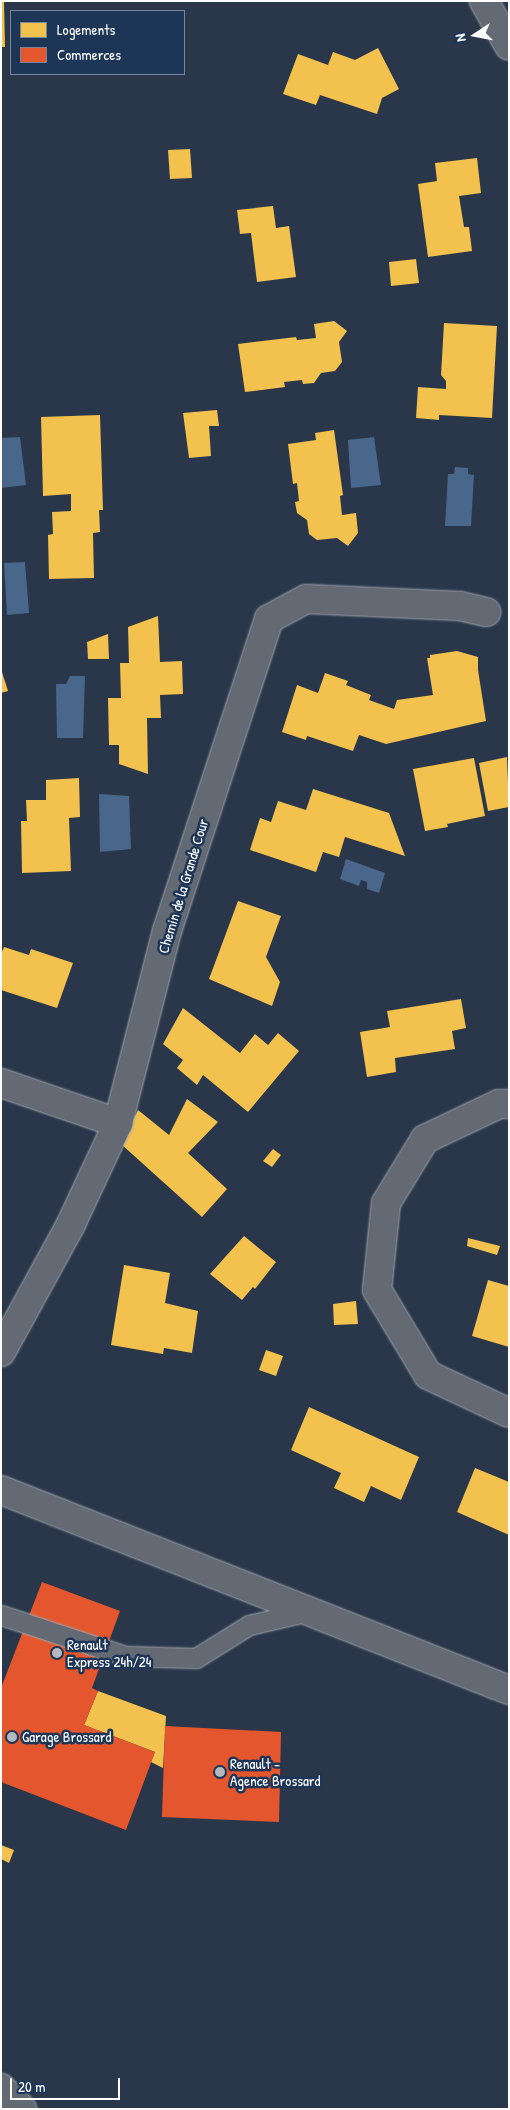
<!DOCTYPE html>
<html>
<head>
<meta charset="utf-8">
<style>
  body { margin:0 }
  #map { position:relative; width:510px; height:2110px; overflow:hidden; background:#2a374a; font-family:"Patrick Hand",sans-serif }
  div>[style] { position:absolute }
  .water>* { inset:0; background:#49668b }
  .homes>* { inset:0; background:#f2c14e }
  .shops>* { inset:0; background:#e4572e }
  .roads { filter:drop-shadow(0 0 1px #9fa5ae) drop-shadow(0 0 1px #9fa5ae) }
  .lane>* { height:19px; margin:-9.5px; padding:0 9.5px; transform-origin:9.5px; border-radius:9.5px; background:#636a74 }
  .street>* { height:28px; margin:-14px; padding:0 14px; transform-origin:14px; border-radius:14px; background:#636a74 }
  .secondary>* { height:28px; margin:-14px; padding:0 14px; transform-origin:14px; border-radius:14px; background:#636a74 }
  .dots>* { width:14px; height:14px; translate:-50% -50%; box-sizing:border-box; border:2px solid #1d3557; border-radius:50% }
  span { translate:-50% -50%; white-space:nowrap; text-align:center; line-height:1.15; -webkit-text-stroke:5px #1d3557; paint-order:stroke }
  .street-label { font-size:15px; color:#fff }
  .poi-label { font-size:15px; color:#fff }
  .left { translate:0 -50%; text-align:left }
  .frame { position:absolute; inset:0; border:2px solid #fff; pointer-events:none }
  .legend { position:absolute; left:10px; top:10px; width:175px; height:65px; box-sizing:border-box; background:#1d3557; border:1px solid #77869a; margin:0; padding:6px 9px; list-style:none; font-size:15px; color:#fff }
  .legend li { display:flex; align-items:center; gap:10px; height:25px }
  .legend b { width:25px; border:1px solid #77869a }
  .north { position:absolute; left:450px; top:10px; width:50px; height:50px; -webkit-text-stroke:4px #1d3557; paint-order:stroke; rotate:259deg; font-size:14px; font-weight:700; line-height:20px; text-align:center; color:#fff }
  .north::after { content:''; display:block; margin:auto; width:18px; height:22px; background:#fff; clip-path:polygon(50% 0,100% 100%,50% 72%,0 100%) }
  .scale { position:absolute; left:10px; top:2078px; width:110px; height:22px; box-sizing:border-box; border:2px solid #fff; border-top:0; padding-left:6px; font-size:15px; line-height:18px; white-space:nowrap; color:#fff; -webkit-text-stroke:4px #1d3557; paint-order:stroke }
</style>
</head>
<body>
<div id="map">
  <div class="water">
    <i style="clip-path:polygon(20px 437px,26px 485px,1px 488px,1px 438px)"></i>
    <i style="clip-path:polygon(374px 437px,381px 485px,351px 488px,348px 440px)"></i>
    <i style="clip-path:polygon(455px 467px,468px 468px,468px 474px,474px 475px,471px 526px,445px 526px,448px 474px,454px 474px)"></i>
    <i style="clip-path:polygon(25px 562px,29px 613px,7px 615px,4px 563px)"></i>
    <i style="clip-path:polygon(70px 676px,85px 676px,83px 738px,57px 738px,56px 684px,66px 684px)"></i>
    <i style="clip-path:polygon(99px 794px,129px 796px,131px 849px,100px 852px)"></i>
    <i style="clip-path:polygon(346px 859px,385px 873px,379px 893px,367px 889px,367px 882px,361px 880px,359px 886px,340px 879px)"></i>
  </div>
  <div class="homes">
    <i style="clip-path:polygon(1px 1px,4px 1px,5px 47px,1px 47px)"></i>
    <i style="clip-path:polygon(378px 48px,399px 89px,382px 98px,377px 114px,320px 95px,316px 105px,283px 94px,298px 54px,328px 65px,333px 52px,355px 60px)"></i>
    <i style="clip-path:polygon(190px 149px,192px 178px,170px 179px,168px 150px)"></i>
    <i style="clip-path:polygon(477px 158px,481px 193px,459px 196px,464px 227px,469px 227px,472px 251px,428px 257px,418px 184px,437px 181px,435px 163px)"></i>
    <i style="clip-path:polygon(273px 206px,276px 228px,289px 226px,296px 277px,257px 282px,251px 233px,240px 234px,237px 210px)"></i>
    <i style="clip-path:polygon(416px 259px,419px 283px,391px 286px,389px 262px)"></i>
    <i style="clip-path:polygon(334px 321px,347px 331px,339px 342px,342px 362px,335px 371px,321px 373px,314px 383px,303px 384px,302px 380px,284px 382px,285px 387px,245px 392px,238px 344px,296px 337px,297px 340px,316px 338px,314px 324px)"></i>
    <i style="clip-path:polygon(444px 323px,497px 326px,492px 418px,439px 415px,439px 420px,416px 418px,418px 387px,446px 389px,446px 381px,441px 375px)"></i>
    <i style="clip-path:polygon(217px 410px,219px 426px,209px 426px,211px 456px,189px 458px,183px 413px)"></i>
    <i style="clip-path:polygon(100px 415px,103px 510px,99px 510px,100px 532px,93px 533px,94px 578px,49px 579px,48px 535px,53px 534px,52px 512px,71px 511px,71px 494px,43px 496px,41px 417px)"></i>
    <i style="clip-path:polygon(334px 430px,343px 495px,340px 496px,342px 515px,356px 513px,358px 533px,348px 546px,337px 538px,317px 540px,309px 534px,307px 520px,297px 513px,295px 502px,299px 501px,297px 483px,293px 484px,288px 444px,316px 440px,315px 433px)"></i>
    <i style="clip-path:polygon(158px 616px,160px 662px,182px 661px,183px 694px,160px 695px,161px 718px,147px 718px,148px 774px,119px 764px,119px 745px,109px 745px,108px 698px,121px 698px,120px 663px,129px 663px,128px 627px)"></i>
    <i style="clip-path:polygon(108px 634px,109px 659px,88px 659px,87px 642px)"></i>
    <i style="clip-path:polygon(457px 651px,478px 657px,478px 670px,486px 721px,386px 744px,359px 735px,353px 751px,307px 736px,306px 740px,282px 732px,297px 685px,318px 693px,325px 673px,348px 681px,346px 685px,371px 695px,369px 700px,394px 709px,397px 700px,433px 695px,427px 658px,430px 658px,430px 655px)"></i>
    <i style="clip-path:polygon(2px 672px,8px 691px,1px 693px,1px 673px)"></i>
    <i style="clip-path:polygon(507px 757px,509px 807px,488px 811px,479px 763px)"></i>
    <i style="clip-path:polygon(474px 758px,485px 816px,447px 824px,448px 827px,425px 831px,413px 769px)"></i>
    <i style="clip-path:polygon(79px 778px,80px 817px,69px 818px,71px 871px,22px 873px,21px 821px,27px 821px,26px 800px,46px 800px,46px 780px)"></i>
    <i style="clip-path:polygon(313px 789px,389px 813px,405px 856px,345px 837px,339px 857px,323px 852px,316px 872px,250px 850px,260px 818px,271px 822px,278px 801px,306px 810px)"></i>
    <i style="clip-path:polygon(238px 901px,281px 916px,266px 957px,280px 982px,272px 1006px,209px 979px)"></i>
    <i style="clip-path:polygon(4px 947px,29px 955px,31px 949px,73px 963px,57px 1008px,1px 990px,1px 954px)"></i>
    <i style="clip-path:polygon(461px 999px,466px 1028px,452px 1031px,455px 1049px,395px 1058px,396px 1072px,367px 1077px,360px 1032px,390px 1027px,387px 1011px)"></i>
    <i style="clip-path:polygon(183px 1008px,240px 1053px,255px 1034px,268px 1045px,278px 1033px,299px 1051px,248px 1112px,203px 1075px,197px 1085px,177px 1068px,183px 1060px,163px 1044px)"></i>
    <i style="clip-path:polygon(187px 1099px,218px 1122px,188px 1153px,227px 1189px,202px 1217px,121px 1144px,138px 1110px,169px 1135px)"></i>
    <i style="clip-path:polygon(273px 1149px,281px 1155px,272px 1167px,263px 1161px)"></i>
    <i style="clip-path:polygon(244px 1236px,276px 1262px,255px 1289px,253px 1287px,242px 1300px,210px 1274px)"></i>
    <i style="clip-path:polygon(468px 1238px,500px 1246px,497px 1255px,467px 1246px)"></i>
    <i style="clip-path:polygon(124px 1265px,170px 1273px,165px 1303px,198px 1311px,192px 1353px,164px 1348px,163px 1354px,111px 1345px)"></i>
    <i style="clip-path:polygon(488px 1280px,509px 1286px,509px 1347px,472px 1336px)"></i>
    <i style="clip-path:polygon(356px 1301px,358px 1324px,334px 1325px,333px 1304px)"></i>
    <i style="clip-path:polygon(266px 1350px,283px 1356px,276px 1376px,259px 1370px)"></i>
    <i style="clip-path:polygon(309px 1407px,419px 1457px,401px 1500px,371px 1486px,364px 1502px,334px 1488px,341px 1473px,291px 1450px)"></i>
    <i style="clip-path:polygon(475px 1468px,509px 1482px,509px 1535px,457px 1512px)"></i>
    <i style="clip-path:polygon(98px 1691px,166px 1716px,163px 1768px,151px 1762px,155px 1752px,84px 1725px)"></i>
    <i style="clip-path:polygon(1px 1845px,14px 1850px,9px 1863px,1px 1859px)"></i>
  </div>
  <div class="shops">
    <i style="clip-path:polygon(42px 1582px,120px 1611px,92px 1688px,98px 1691px,84px 1725px,155px 1752px,126px 1830px,1px 1782px,1px 1688px)"></i>
    <i style="clip-path:polygon(165px 1726px,281px 1732px,279px 1822px,162px 1817px)"></i>
  </div>
  <div class="roads">
    <div class="lane">
      <i style="left:1px;top:1615px;width:131px;rotate:18.3deg"></i>
      <i style="left:125px;top:1656px;width:71px;rotate:1.6deg"></i>
      <i style="left:196px;top:1658px;width:62px;rotate:-31.9deg"></i>
      <i style="left:249px;top:1625px;width:62px;rotate:-13.1deg"></i>
    </div>
    <div class="street">
      <i style="left:484px;top:1px;width:51px;rotate:60.9deg"></i>
      <i style="left:1px;top:1083px;width:124px;rotate:18.9deg"></i>
      <i style="left:509px;top:1104px;width:10px;rotate:180deg"></i>
      <i style="left:499px;top:1104px;width:82px;rotate:154.7deg"></i>
      <i style="left:425px;top:1139px;width:75px;rotate:121.4deg"></i>
      <i style="left:386px;top:1203px;width:87px;rotate:95.9deg"></i>
      <i style="left:377px;top:1290px;width:99px;rotate:59deg"></i>
      <i style="left:428px;top:1375px;width:89px;rotate:25.1deg"></i>
      <i style="left:1px;top:1352px;width:146px;rotate:-61.3deg"></i>
      <i style="left:71px;top:1224px;width:111px;rotate:-65deg"></i>
      <i style="left:118px;top:1123px;width:198px;rotate:-75.7deg"></i>
      <i style="left:167px;top:931px;width:328px;rotate:-71.9deg"></i>
      <i style="left:269px;top:619px;width:42px;rotate:-28.4deg"></i>
      <i style="left:306px;top:599px;width:154px;rotate:2.6deg"></i>
      <i style="left:460px;top:606px;width:27px;rotate:13deg"></i>
      <i style="left:1px;top:2088px;width:30px;rotate:45deg"></i>
    </div>
    <div class="secondary">
      <i style="left:1px;top:1490px;width:546px;rotate:21.49deg"></i>
    </div>
  </div>
  <div class="dots">
    <i style="left:57px;top:1653px;background:#b4b9c0"></i>
    <i style="left:12px;top:1737px;background:#b4b9c0"></i>
    <i style="left:220px;top:1772px;background:#b4b9c0"></i>
  </div>
  <div class="street-label">
    <span style="left:183px;top:886px;rotate:-73deg">Chemin de la Grande Cour</span>
  </div>
  <div class="poi-label">
    <span class="left" style="left:67px;top:1653px">Renault<br>Express 24h/24</span>
    <span class="left" style="left:22px;top:1737px">Garage Brossard</span>
    <span class="left" style="left:230px;top:1772px">Renault -<br>Agence Brossard</span>
  </div>
  <div class="frame"></div>
  <ul class="legend">
  <li><b style="height:14px;background:#f2c14e"></b>Logements</li>
  <li><b style="height:14px;background:#e4572e"></b>Commerces</li>
  </ul>
  <div class="north">N</div>
  <div class="scale">20 m</div>
</div>
</body>
</html>
